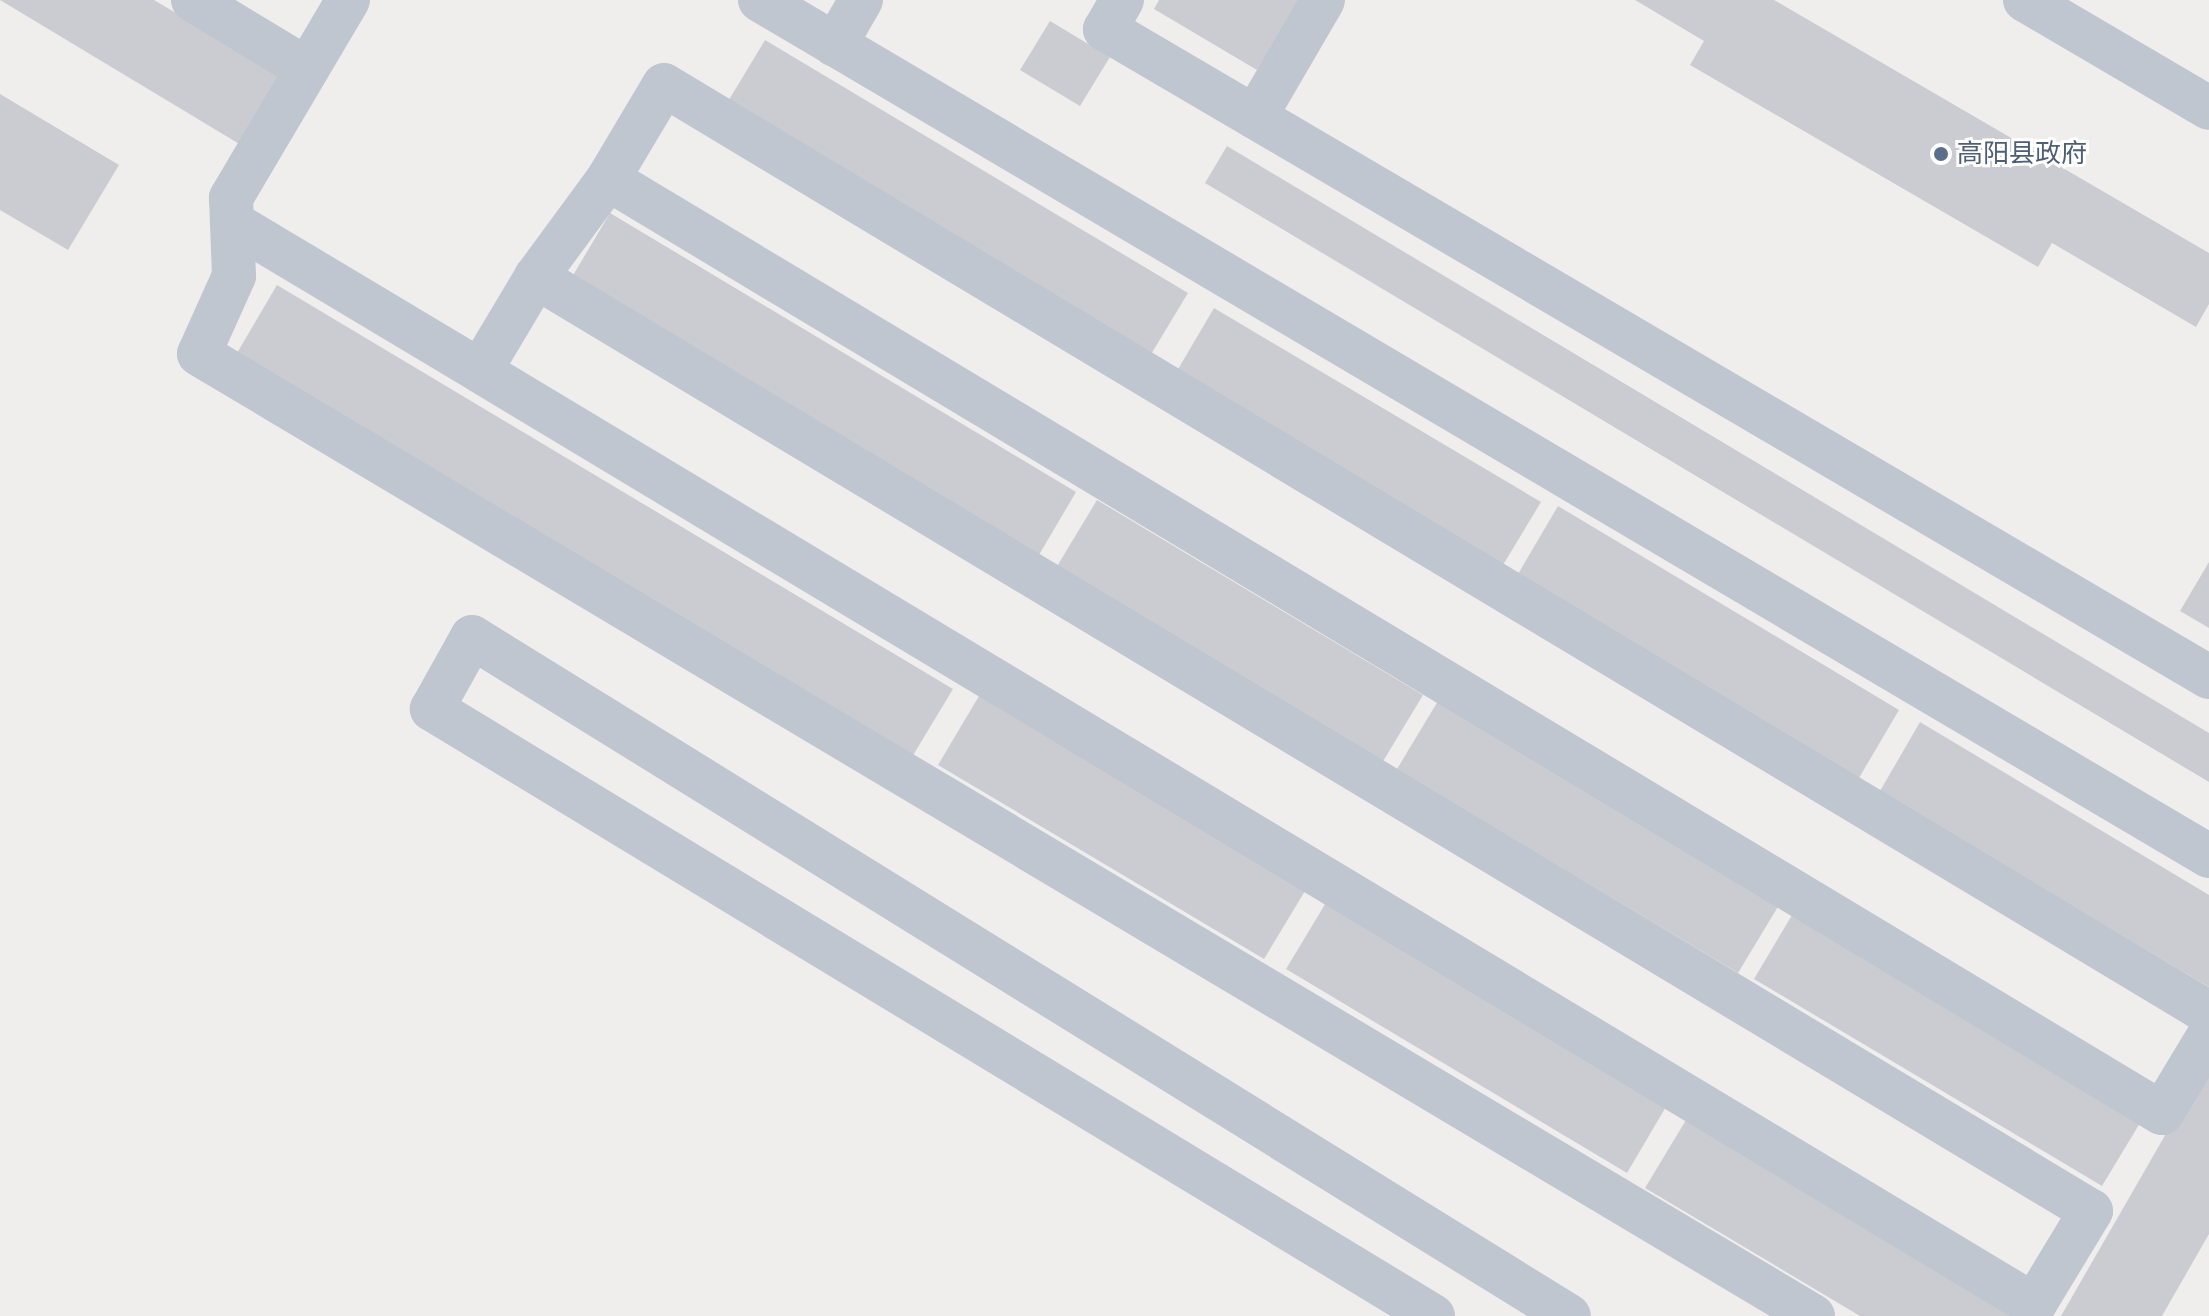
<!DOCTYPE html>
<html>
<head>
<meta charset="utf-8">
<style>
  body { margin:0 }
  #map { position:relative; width:2209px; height:1316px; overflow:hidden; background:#f0eeed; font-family:Helvetica,"Noto Sans SC",sans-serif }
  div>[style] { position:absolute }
  .building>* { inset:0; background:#cbccd2 }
  .minor>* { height:44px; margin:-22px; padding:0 22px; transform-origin:22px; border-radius:22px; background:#bfc6cf }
  .dots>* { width:22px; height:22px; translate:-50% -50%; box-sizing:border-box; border:4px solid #fff; border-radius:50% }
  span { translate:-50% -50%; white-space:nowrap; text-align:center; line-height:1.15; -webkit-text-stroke:6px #fff; paint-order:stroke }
  .service-label { font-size:26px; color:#4e5e75 }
  .left { translate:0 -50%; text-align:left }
</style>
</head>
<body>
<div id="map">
  <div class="building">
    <i style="clip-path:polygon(0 0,154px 0,282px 76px,241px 145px)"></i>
    <i style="clip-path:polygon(1159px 0,1300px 0,1257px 70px,1154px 9px)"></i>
    <i style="clip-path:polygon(1635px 0,1774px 0,2209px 253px,2209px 304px,2196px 327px,2052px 243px,2038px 267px,1690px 65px,1704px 41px)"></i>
    <i style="clip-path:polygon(1050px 21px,1110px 57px,1080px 106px,1020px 70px)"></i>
    <i style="clip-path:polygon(765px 40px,1188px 293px,1147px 361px,724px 108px)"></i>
    <i style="clip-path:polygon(0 94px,119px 165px,68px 250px,0 210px)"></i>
    <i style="clip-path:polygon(1227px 146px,2209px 733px,2209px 782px,1205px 183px)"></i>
    <i style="clip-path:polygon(610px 213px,1076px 492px,1036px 560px,569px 282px)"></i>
    <i style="clip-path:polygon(277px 285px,953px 689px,912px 757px,237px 353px)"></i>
    <i style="clip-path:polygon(1214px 308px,1541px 502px,1500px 570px,1174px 376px)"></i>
    <i style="clip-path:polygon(1097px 500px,1423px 695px,1382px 763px,1056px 568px)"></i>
    <i style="clip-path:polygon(1558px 506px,1899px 710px,1859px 778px,1518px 574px)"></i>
    <i style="clip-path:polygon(2209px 562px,2209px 628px,2180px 611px)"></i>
    <i style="clip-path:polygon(979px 696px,1305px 891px,1264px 959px,938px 765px)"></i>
    <i style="clip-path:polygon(1438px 701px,1779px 905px,1738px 973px,1397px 769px)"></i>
    <i style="clip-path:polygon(1920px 722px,2209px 895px,2209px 987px,1880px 791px)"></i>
    <i style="clip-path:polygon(1327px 901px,1667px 1105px,1627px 1173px,1286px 969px)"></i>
    <i style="clip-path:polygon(1795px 910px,2143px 1118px,2102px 1186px,1754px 979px)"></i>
    <i style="clip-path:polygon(2209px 1059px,2209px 1234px,2162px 1316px,2061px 1316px)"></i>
    <i style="clip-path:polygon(1686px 1120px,2016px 1316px,1860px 1316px,1645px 1188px)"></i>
  </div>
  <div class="minor">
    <i style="left:193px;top:0;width:133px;rotate:31.2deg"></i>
    <i style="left:348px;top:0;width:230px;rotate:120.6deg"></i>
    <i style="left:231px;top:198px;width:78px;rotate:87.8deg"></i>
    <i style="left:234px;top:276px;width:85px;rotate:114.2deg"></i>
    <i style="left:199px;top:354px;width:1879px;rotate:30.8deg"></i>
    <i style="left:760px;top:0;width:1683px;rotate:30.57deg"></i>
    <i style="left:1122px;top:0;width:34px;rotate:120deg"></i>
    <i style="left:1105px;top:29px;width:1280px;rotate:30.41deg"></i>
    <i style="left:2025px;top:0;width:213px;rotate:30.4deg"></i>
    <i style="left:835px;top:45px;width:52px;rotate:-60deg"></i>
    <i style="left:1255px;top:117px;width:135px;rotate:-59.8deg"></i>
    <i style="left:608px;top:179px;width:109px;rotate:-59.2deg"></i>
    <i style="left:664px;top:85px;width:1802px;rotate:30.99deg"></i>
    <i style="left:233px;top:223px;width:288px;rotate:30.9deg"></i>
    <i style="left:480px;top:371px;width:1813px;rotate:31.01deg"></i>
    <i style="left:2034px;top:1305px;width:110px;rotate:-58.8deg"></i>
    <i style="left:2091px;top:1211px;width:1814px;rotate:-149.01deg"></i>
    <i style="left:536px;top:277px;width:109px;rotate:120.8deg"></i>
    <i style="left:536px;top:277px;width:122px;rotate:-53.7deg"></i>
    <i style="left:608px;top:179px;width:1813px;rotate:31.01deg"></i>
    <i style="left:2162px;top:1113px;width:91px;rotate:-58.9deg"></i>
    <i style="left:1433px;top:1316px;width:1171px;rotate:-148.77deg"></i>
    <i style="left:432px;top:709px;width:82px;rotate:-60.9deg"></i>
    <i style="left:472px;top:637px;width:1290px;rotate:31.76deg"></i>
  </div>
  <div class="dots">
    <i style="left:1941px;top:154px;background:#5c6f8a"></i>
  </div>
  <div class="service-label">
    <span class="left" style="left:1957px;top:154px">高阳县政府</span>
  </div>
</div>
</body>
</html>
